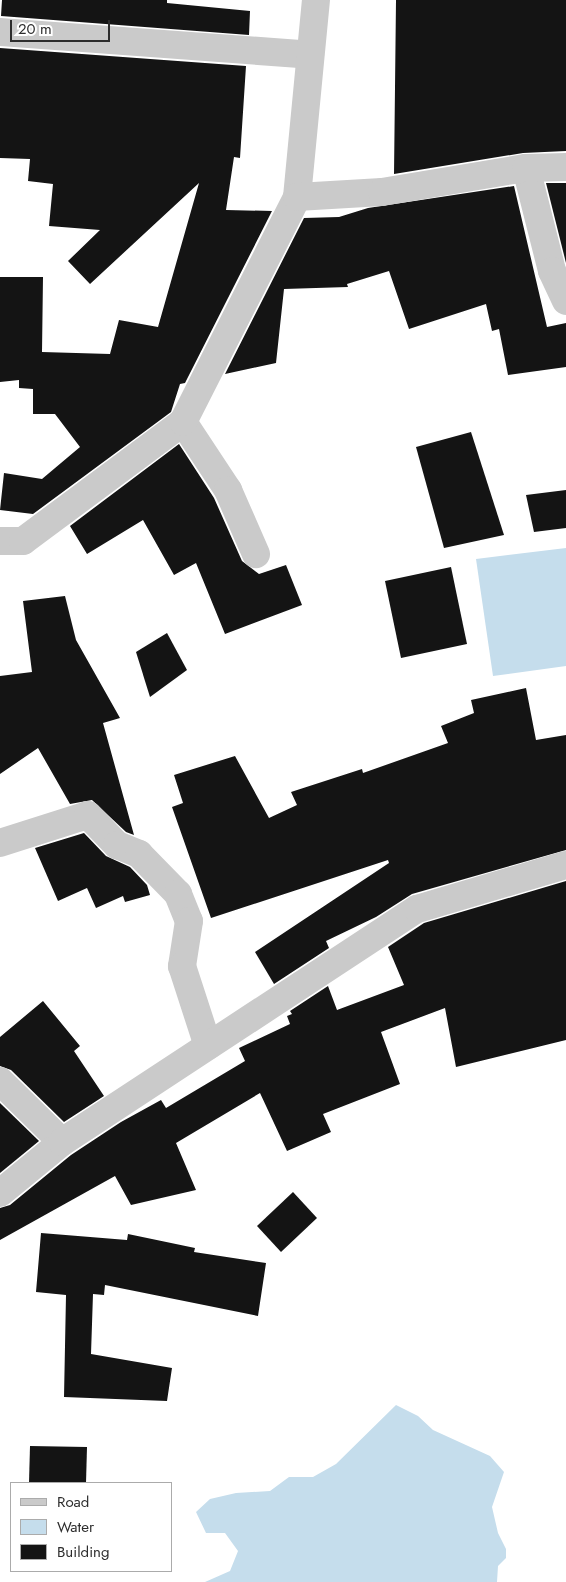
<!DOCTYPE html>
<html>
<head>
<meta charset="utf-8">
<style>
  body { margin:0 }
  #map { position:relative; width:566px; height:1582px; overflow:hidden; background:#fff; font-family:Jost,sans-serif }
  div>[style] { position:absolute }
  .water>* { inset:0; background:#c5ddec }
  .building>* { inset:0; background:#141414 }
  .minor>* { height:28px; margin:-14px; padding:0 14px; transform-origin:14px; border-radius:14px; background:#cacaca }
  span { translate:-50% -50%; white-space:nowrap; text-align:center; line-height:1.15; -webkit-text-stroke:5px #fff; paint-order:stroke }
  .legend { position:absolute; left:10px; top:1482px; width:162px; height:90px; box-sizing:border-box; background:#fff; border:1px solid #ababab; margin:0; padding:6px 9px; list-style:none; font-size:15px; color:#2d2d2d }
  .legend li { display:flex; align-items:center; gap:10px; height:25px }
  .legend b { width:25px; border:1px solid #ababab }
  .scale { position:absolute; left:10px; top:20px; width:100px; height:22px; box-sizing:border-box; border:2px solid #2d2d2d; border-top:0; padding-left:6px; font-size:15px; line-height:18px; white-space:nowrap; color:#2d2d2d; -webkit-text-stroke:4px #fff; paint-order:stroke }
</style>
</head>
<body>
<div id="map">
  <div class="water">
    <i style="clip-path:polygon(566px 548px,566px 666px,493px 676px,476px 559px)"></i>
    <i style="clip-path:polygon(396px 1405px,418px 1416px,433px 1430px,490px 1456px,504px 1472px,492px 1507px,498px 1533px,506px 1549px,506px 1558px,498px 1566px,497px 1582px,205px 1582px,230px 1571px,238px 1551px,225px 1533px,206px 1533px,196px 1512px,210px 1499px,236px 1493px,270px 1491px,289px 1477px,313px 1477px,336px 1464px)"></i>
  </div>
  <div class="building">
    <i style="clip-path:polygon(2px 0,167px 0,167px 3px,250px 11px,249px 35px,1px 16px)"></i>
    <i style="clip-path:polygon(396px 0,566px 0,566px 151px,523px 153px,394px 174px)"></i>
    <i style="clip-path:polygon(0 48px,246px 66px,240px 158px,234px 157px,226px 210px,272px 211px,185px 383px,180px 384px,171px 412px,33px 514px,0 510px,4px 473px,42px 479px,80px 447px,55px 414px,33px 414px,33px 389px,19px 388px,19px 380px,0 382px,0 277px,43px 277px,42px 352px,110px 354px,119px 320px,158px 327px,199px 183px,90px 284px,68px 261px,100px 230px,49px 226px,53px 184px,28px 181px,30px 159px,0 158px)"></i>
    <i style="clip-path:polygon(546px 183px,566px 183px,566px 263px)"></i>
    <i style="clip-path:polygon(514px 186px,547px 327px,566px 323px,566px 367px,508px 375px,499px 329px,492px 331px,486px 304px,409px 329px,389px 271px,347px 284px,348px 287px,284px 289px,276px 363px,225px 374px,304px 218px,339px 217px,368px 208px)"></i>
    <i style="clip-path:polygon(471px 432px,504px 535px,444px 548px,416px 447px)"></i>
    <i style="clip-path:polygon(179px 444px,214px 498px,242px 561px,259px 574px,286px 565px,302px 605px,225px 634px,196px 563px,174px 575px,143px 520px,87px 554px,70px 526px)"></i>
    <i style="clip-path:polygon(566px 490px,566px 528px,534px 532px,526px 495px)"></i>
    <i style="clip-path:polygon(451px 567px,467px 644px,401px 658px,385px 581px)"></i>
    <i style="clip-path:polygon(65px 596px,76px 640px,120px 718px,103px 723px,134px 835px,126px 832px,92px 800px,70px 804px,38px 748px,0 774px,0 676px,32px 672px,23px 601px)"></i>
    <i style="clip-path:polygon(167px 633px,187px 670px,150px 697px,136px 652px)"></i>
    <i style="clip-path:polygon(526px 688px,536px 740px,566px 735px,566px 850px,412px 894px,376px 917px,326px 941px,329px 948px,274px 984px,255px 952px,389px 863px,388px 860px,211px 918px,172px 807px,183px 803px,174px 775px,235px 756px,269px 818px,297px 805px,291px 792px,362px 769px,363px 773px,448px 743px,441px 726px,474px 713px,471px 700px)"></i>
    <i style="clip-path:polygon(84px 833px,106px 856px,130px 867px,147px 885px,150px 895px,125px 902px,123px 896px,96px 908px,87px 888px,58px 901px,35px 848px)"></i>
    <i style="clip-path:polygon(566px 881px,566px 1040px,456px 1067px,445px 1008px,381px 1032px,400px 1084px,323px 1114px,331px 1132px,287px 1151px,260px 1093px,176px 1143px,196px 1190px,131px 1205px,115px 1176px,0 1240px,0 1208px,10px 1205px,71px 1155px,121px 1122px,161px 1100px,166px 1108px,245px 1061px,239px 1048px,290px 1024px,287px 1016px,292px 1014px,290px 1011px,328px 986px,337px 1010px,404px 985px,388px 947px,424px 923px)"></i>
    <i style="clip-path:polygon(43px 1001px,80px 1046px,74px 1051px,104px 1096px,64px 1122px,11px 1070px,0 1066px,0 1037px)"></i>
    <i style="clip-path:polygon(0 1103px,39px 1141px,0 1173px)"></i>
    <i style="clip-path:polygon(293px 1192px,317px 1218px,281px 1252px,257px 1226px)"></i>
    <i style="clip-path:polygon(41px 1233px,127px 1240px,128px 1234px,195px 1248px,194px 1252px,266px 1263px,258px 1316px,105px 1285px,104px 1295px,93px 1294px,91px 1354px,172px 1368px,167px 1401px,64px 1397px,66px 1295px,36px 1292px)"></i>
    <i style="clip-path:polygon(30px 1446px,87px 1447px,86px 1483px,29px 1483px)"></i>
  </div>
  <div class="minor">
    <i style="left:0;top:32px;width:311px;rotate:4.2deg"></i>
    <i style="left:526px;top:168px;width:106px;rotate:75.8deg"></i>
    <i style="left:552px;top:271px;width:33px;rotate:65deg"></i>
    <i style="left:297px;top:197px;width:198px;rotate:-84.5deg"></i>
    <i style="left:183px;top:422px;width:82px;rotate:56.5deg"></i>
    <i style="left:228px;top:490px;width:70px;rotate:66.4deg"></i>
    <i style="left:0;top:541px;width:23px"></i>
    <i style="left:23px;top:541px;width:199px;rotate:-36.6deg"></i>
    <i style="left:183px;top:422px;width:252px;rotate:-63.1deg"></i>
    <i style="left:297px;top:197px;width:85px;rotate:-3.4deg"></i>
    <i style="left:382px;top:192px;width:146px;rotate:-9.5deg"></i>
    <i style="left:526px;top:168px;width:40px;rotate:-1.4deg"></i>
    <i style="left:0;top:843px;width:92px;rotate:-17.7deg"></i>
    <i style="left:88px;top:815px;width:42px;rotate:46deg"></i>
    <i style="left:117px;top:845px;width:24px;rotate:22deg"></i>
    <i style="left:139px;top:854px;width:56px;rotate:45.7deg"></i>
    <i style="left:178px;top:894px;width:29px;rotate:68deg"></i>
    <i style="left:189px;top:921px;width:46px;rotate:98.8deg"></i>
    <i style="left:182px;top:966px;width:84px;rotate:72deg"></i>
    <i style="left:0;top:1081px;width:87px;rotate:44.5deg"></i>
    <i style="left:0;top:1193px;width:80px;rotate:-39.4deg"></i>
    <i style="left:62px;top:1142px;width:425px;rotate:-33.3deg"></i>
    <i style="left:417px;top:909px;width:155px;rotate:-16.5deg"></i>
  </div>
  <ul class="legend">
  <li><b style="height:6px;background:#cacaca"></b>Road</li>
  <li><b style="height:14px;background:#c5ddec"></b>Water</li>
  <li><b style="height:14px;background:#141414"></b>Building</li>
  </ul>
  <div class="scale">20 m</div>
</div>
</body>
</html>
